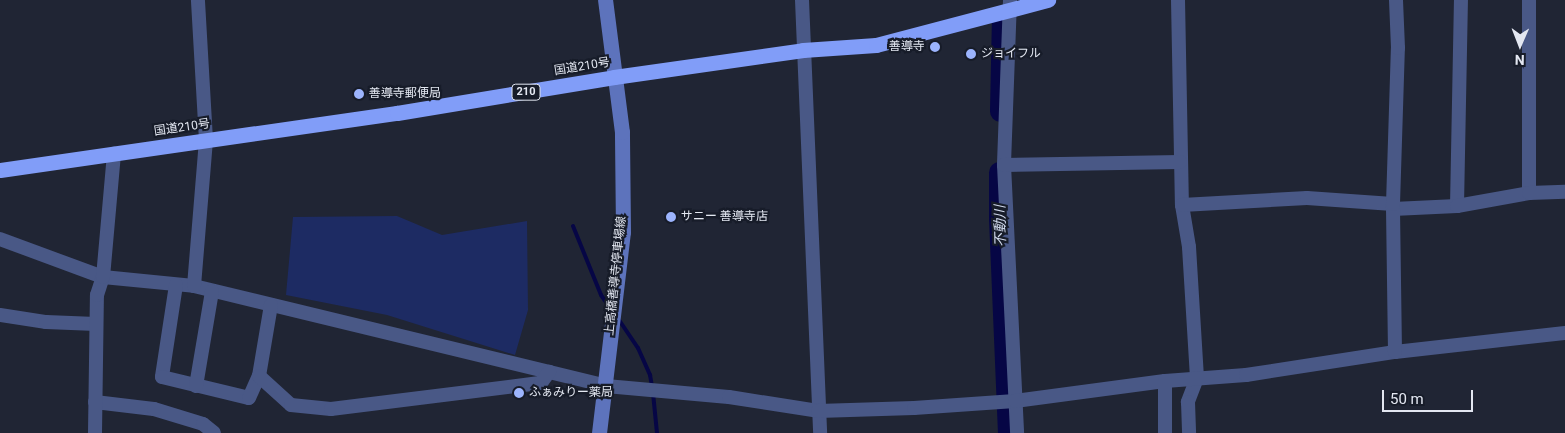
<!DOCTYPE html>
<html>
<head>
<meta charset="utf-8">
<style>
  body { margin:0 }
  #map { position:relative; width:1565px; height:433px; overflow:hidden; background:#202534; font-family:Roboto,"Noto Sans JP",sans-serif }
  div>[style] { position:absolute }
  .green>* { inset:0; background:#1d2b63 }
  .stream>* { height:4px; margin:-2px; padding:0 2px; transform-origin:2px; border-radius:2px; background:#060645 }
  .river>* { height:21px; margin:-10.5px; padding:0 10.5px; transform-origin:10.5px; border-radius:10.5px; background:#060645 }
  .street>* { height:14px; margin:-7px; padding:0 7px; transform-origin:7px; border-radius:7px; background:#495886 }
  .secondary>* { height:15px; margin:-7.5px; padding:0 7.5px; transform-origin:7.5px; border-radius:7.5px; background:#5d73bc }
  .highway>* { height:15px; margin:-7.5px; padding:0 7.5px; transform-origin:7.5px; border-radius:7.5px; background:#819df8 }
  .dots>* { width:14px; height:14px; translate:-50% -50%; box-sizing:border-box; border:2px solid #171c29; border-radius:50% }
  span { translate:-50% -50%; white-space:nowrap; text-align:center; line-height:1.15; -webkit-text-stroke:4.5px #171c29; paint-order:stroke }
  .shield-label span { padding:1px 4px; background:#171c29; border:1px solid; border-radius:4px; -webkit-text-stroke-width:0 }
  .shield-label { font-size:11px; color:#e3e7f1; font-weight:700 }
  .poi-label { font-size:12px; color:#e3e7f1 }
  .right { translate:-100% -50%; text-align:right }
  .left { translate:0 -50%; text-align:left }
  .street-label { font-size:12px; color:#e3e7f1 }
  .water-label { font-size:14px; color:#d3dbee; font-style:italic }
  .north { position:absolute; left:1495px; top:20px; width:50px; height:50px; -webkit-text-stroke:4px #171c29; paint-order:stroke; rotate:181deg; font-size:14px; font-weight:700; line-height:20px; text-align:center; color:#e3e7f1 }
  .north::after { content:''; display:block; margin:auto; width:18px; height:22px; background:#e3e7f1; clip-path:polygon(50% 0,100% 100%,50% 72%,0 100%) }
  .scale { position:absolute; left:1382px; top:390px; width:91px; height:22px; box-sizing:border-box; border:2px solid #e3e7f1; border-top:0; padding-left:6px; font-size:15px; line-height:18px; white-space:nowrap; color:#e3e7f1; -webkit-text-stroke:4px #171c29; paint-order:stroke }
</style>
</head>
<body>
<div id="map">
  <div class="green">
    <i style="clip-path:polygon(397px 216px,442px 235px,527px 221px,528px 310px,515px 355px,387px 315px,286px 295px,293px 217px)"></i>
  </div>
  <div class="stream">
    <i style="left:573px;top:226px;width:74px;rotate:67.9deg"></i>
    <i style="left:601px;top:295px;width:16px;rotate:55deg"></i>
    <i style="left:617px;top:317px;width:37px;rotate:56deg"></i>
    <i style="left:638px;top:348px;width:30px;rotate:66deg"></i>
    <i style="left:650px;top:375px;width:11px;rotate:80deg"></i>
    <i style="left:653px;top:393px;width:40px;rotate:84.3deg"></i>
  </div>
  <div class="river">
    <i style="left:1000px;top:111px;width:92px;rotate:-88.8deg"></i>
    <i style="left:999px;top:172px;width:46px;rotate:90deg"></i>
    <i style="left:999px;top:218px;width:215px;rotate:87.6deg"></i>
  </div>
  <div class="street">
    <i style="left:802px;top:0;width:433px;rotate:87.6deg"></i>
    <i style="left:1010px;top:0;width:165px;rotate:92.1deg"></i>
    <i style="left:1004px;top:165px;width:268px;rotate:87.2deg"></i>
    <i style="left:1178px;top:0;width:205px;rotate:88.9deg"></i>
    <i style="left:1182px;top:205px;width:43px;rotate:80.5deg"></i>
    <i style="left:1189px;top:247px;width:131px;rotate:86.5deg"></i>
    <i style="left:1197px;top:378px;width:26px;rotate:111deg"></i>
    <i style="left:1188px;top:402px;width:31px;rotate:88deg"></i>
    <i style="left:1529px;top:0;width:193px;rotate:90deg"></i>
    <i style="left:1004px;top:165px;width:176px;rotate:-1deg"></i>
    <i style="left:1182px;top:205px;width:125px;rotate:-3.2deg"></i>
    <i style="left:1307px;top:198px;width:86px;rotate:4deg"></i>
    <i style="left:1457px;top:206px;width:206px;rotate:-88.9deg"></i>
    <i style="left:1393px;top:209px;width:64px;rotate:-2.7deg"></i>
    <i style="left:1457px;top:206px;width:73px;rotate:-10.2deg"></i>
    <i style="left:1529px;top:193px;width:36px;rotate:-2deg"></i>
    <i style="left:0;top:239px;width:110px;rotate:20.3deg"></i>
    <i style="left:103px;top:277px;width:91px;rotate:5.6deg"></i>
    <i style="left:194px;top:286px;width:424px;rotate:13.6deg"></i>
    <i style="left:606px;top:386px;width:123px;rotate:5.1deg"></i>
    <i style="left:729px;top:397px;width:90px;rotate:8.9deg"></i>
    <i style="left:818px;top:411px;width:96px;rotate:-1.8deg"></i>
    <i style="left:914px;top:408px;width:101px;rotate:-4deg"></i>
    <i style="left:1015px;top:401px;width:151px;rotate:-7.6deg"></i>
    <i style="left:1165px;top:381px;width:81px;rotate:-4.2deg"></i>
    <i style="left:1246px;top:375px;width:151px;rotate:-8.8deg"></i>
    <i style="left:1395px;top:352px;width:171px;rotate:-6.4deg"></i>
    <i style="left:176px;top:285px;width:93px;rotate:98.7deg"></i>
    <i style="left:162px;top:377px;width:89px;rotate:13.6deg"></i>
    <i style="left:249px;top:398px;width:24px;rotate:-66deg"></i>
    <i style="left:259px;top:376px;width:72px;rotate:-80.4deg"></i>
    <i style="left:194px;top:286px;width:146px;rotate:-85.3deg"></i>
    <i style="left:206px;top:140px;width:140px;rotate:-93.3deg"></i>
    <i style="left:0;top:315px;width:47px;rotate:8.7deg"></i>
    <i style="left:46px;top:322px;width:50px;rotate:2.3deg"></i>
    <i style="left:1395px;top:352px;width:148px;rotate:-90.8deg"></i>
    <i style="left:1393px;top:204px;width:156px;rotate:-88.2deg"></i>
    <i style="left:1398px;top:48px;width:48px;rotate:-92.4deg"></i>
    <i style="left:259px;top:376px;width:43px;rotate:42.2deg"></i>
    <i style="left:291px;top:405px;width:40px;rotate:5.7deg"></i>
    <i style="left:331px;top:409px;width:212px;rotate:-7.1deg"></i>
    <i style="left:541px;top:383px;width:14px;rotate:-54deg"></i>
    <i style="left:196px;top:386px;width:96px;rotate:-80.4deg"></i>
    <i style="left:95px;top:402px;width:59px;rotate:6.8deg"></i>
    <i style="left:154px;top:409px;width:51px;rotate:17deg"></i>
    <i style="left:203px;top:424px;width:14px;rotate:39deg"></i>
    <i style="left:95px;top:433px;width:138px;rotate:-89.2deg"></i>
    <i style="left:97px;top:295px;width:19px;rotate:-72deg"></i>
    <i style="left:103px;top:277px;width:124px;rotate:-84.9deg"></i>
    <i style="left:1165px;top:433px;width:52px;rotate:-90deg"></i>
  </div>
  <div class="secondary">
    <i style="left:599px;top:433px;width:202px;rotate:-83.2deg"></i>
    <i style="left:623px;top:232px;width:100px;rotate:-90.6deg"></i>
    <i style="left:622px;top:132px;width:133px;rotate:-97.3deg"></i>
  </div>
  <div class="highway">
    <i style="left:0;top:170px;width:401px;rotate:-8.2deg"></i>
    <i style="left:397px;top:113px;width:220px;rotate:-9.4deg"></i>
    <i style="left:614px;top:77px;width:191px;rotate:-8.1deg"></i>
    <i style="left:803px;top:50px;width:73px;rotate:-3.9deg"></i>
    <i style="left:876px;top:45px;width:178px;rotate:-14.7deg"></i>
  </div>
  <div class="dots">
    <i style="left:935px;top:47px;background:#9cb4fd"></i>
    <i style="left:971px;top:54px;background:#9cb4fd"></i>
    <i style="left:359px;top:94px;background:#9cb4fd"></i>
    <i style="left:671px;top:217px;background:#9cb4fd"></i>
    <i style="left:519px;top:393px;background:#9cb4fd"></i>
  </div>
  <div class="shield-label">
    <span style="left:526px;top:92px">210</span>
  </div>
  <div class="poi-label">
    <span class="right" style="left:925px;top:47px">善導寺</span>
    <span class="left" style="left:981px;top:54px">ジョイフル</span>
    <span class="left" style="left:369px;top:94px">善導寺郵便局</span>
    <span class="left" style="left:681px;top:217px">サニー 善導寺店</span>
    <span class="left" style="left:529px;top:393px">ふぁみりー薬局</span>
  </div>
  <div class="street-label">
    <span style="left:582px;top:67px;rotate:-9deg">国道210号</span>
    <span style="left:182px;top:128px;rotate:-8deg">国道210号</span>
    <span style="left:616px;top:276px;rotate:-84deg">上高橋善導寺停車場線</span>
  </div>
  <div class="water-label">
    <span style="left:1000px;top:226px;rotate:-91deg">不動川</span>
  </div>
  <div class="north">N</div>
  <div class="scale">50 m</div>
</div>
</body>
</html>
